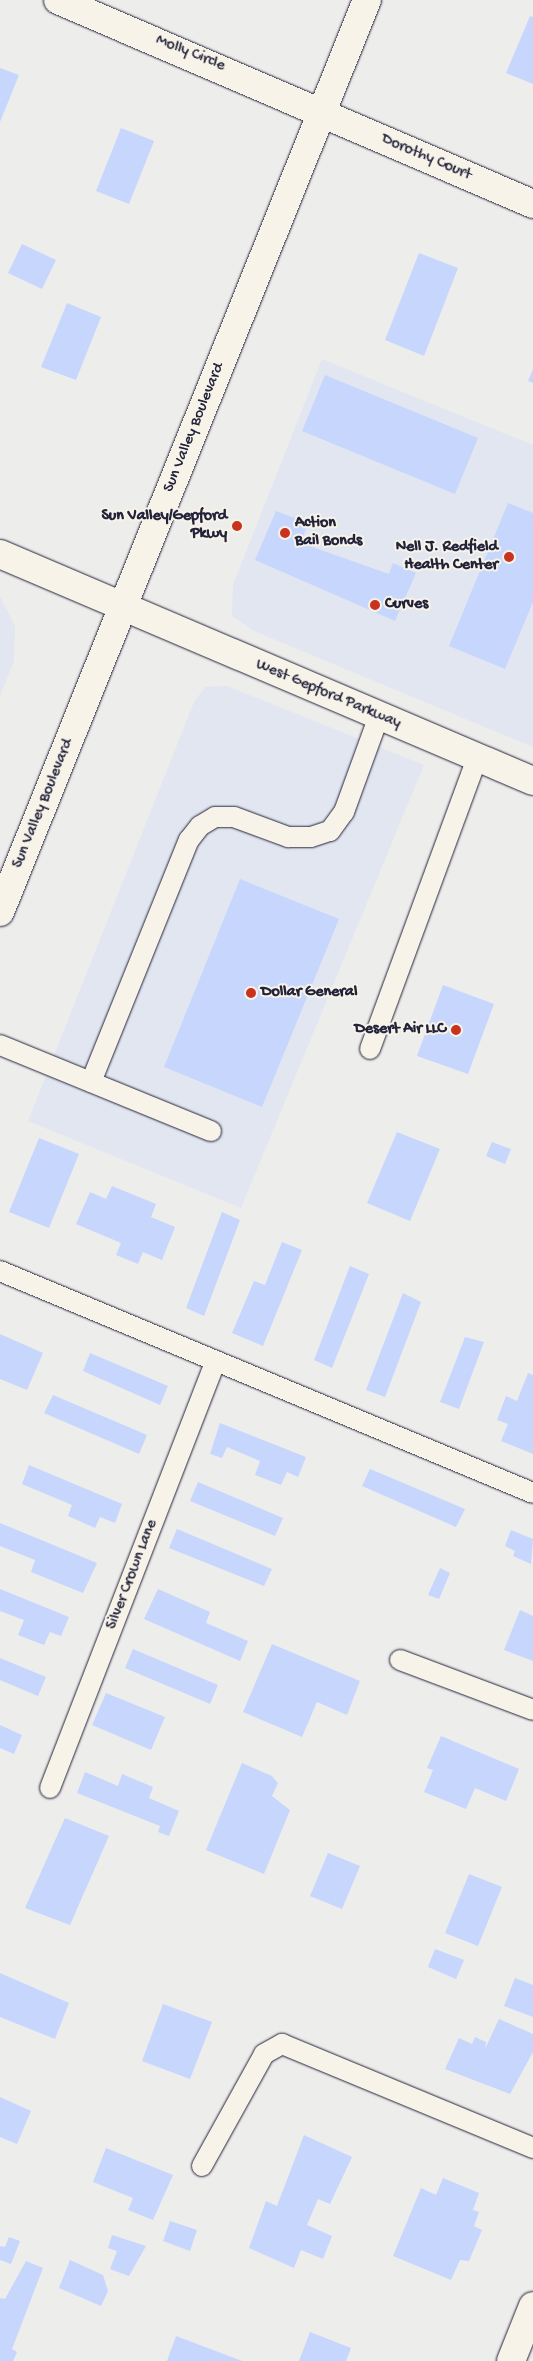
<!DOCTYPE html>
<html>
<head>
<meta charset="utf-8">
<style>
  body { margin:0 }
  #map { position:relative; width:533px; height:2361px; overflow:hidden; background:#ededec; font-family:"Gochi Hand",sans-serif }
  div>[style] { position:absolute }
  .built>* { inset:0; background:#e2e6f1 }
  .building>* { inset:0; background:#c7d6fc }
  .roads { filter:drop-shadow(0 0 1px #22223b) drop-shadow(0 0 1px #22223b) }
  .lane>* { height:20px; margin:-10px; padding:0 10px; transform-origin:10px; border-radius:10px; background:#f7f3e8 }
  .street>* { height:28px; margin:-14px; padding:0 14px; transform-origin:14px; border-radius:14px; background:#f7f3e8 }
  .primary>* { height:28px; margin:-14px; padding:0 14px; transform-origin:14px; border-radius:14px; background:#f7f3e8 }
  .dots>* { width:14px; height:14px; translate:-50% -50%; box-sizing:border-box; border:2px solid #f7f3e8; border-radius:50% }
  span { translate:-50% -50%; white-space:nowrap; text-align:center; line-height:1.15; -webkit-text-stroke:4px #f7f3e8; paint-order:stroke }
  .street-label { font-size:16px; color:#22223b }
  .poi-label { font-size:16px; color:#22223b; font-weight:700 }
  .right { translate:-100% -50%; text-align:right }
  .left { translate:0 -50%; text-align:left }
</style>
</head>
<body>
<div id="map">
  <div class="built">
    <i style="clip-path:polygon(322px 359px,533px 445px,533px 747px,254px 631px,232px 616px,233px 585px)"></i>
    <i style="clip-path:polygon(0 597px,15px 626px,14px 661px,0 696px)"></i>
    <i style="clip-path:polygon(227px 686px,424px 765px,241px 1208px,28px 1121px,194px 702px,205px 687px)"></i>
  </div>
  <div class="building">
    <i style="clip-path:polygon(530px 16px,533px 17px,533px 84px,506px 73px)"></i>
    <i style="clip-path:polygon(0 68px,19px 75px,0 122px)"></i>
    <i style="clip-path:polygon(121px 128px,154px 141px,129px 204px,96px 191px)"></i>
    <i style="clip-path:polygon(22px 244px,56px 260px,42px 289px,8px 273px)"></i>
    <i style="clip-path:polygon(419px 253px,458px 268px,424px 356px,385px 340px)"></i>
    <i style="clip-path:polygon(67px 303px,101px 317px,76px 380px,41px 367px)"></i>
    <i style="clip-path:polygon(533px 369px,533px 383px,528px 381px)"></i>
    <i style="clip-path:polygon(325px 375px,478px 438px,455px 494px,302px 431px)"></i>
    <i style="clip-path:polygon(508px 503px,533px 513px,533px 602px,505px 669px,449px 646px)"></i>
    <i style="clip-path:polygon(276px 511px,308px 523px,301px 543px,389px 574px,393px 563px,416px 573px,395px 621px,255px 560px)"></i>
    <i style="clip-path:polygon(240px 879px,339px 919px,262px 1107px,164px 1067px)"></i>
    <i style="clip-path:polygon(443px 985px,494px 1004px,468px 1074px,417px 1056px)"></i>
    <i style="clip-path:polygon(397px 1132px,440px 1149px,410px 1221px,367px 1203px)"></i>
    <i style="clip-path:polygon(39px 1138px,79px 1154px,49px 1228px,9px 1212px)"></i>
    <i style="clip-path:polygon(492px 1142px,511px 1149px,505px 1164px,486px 1156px)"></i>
    <i style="clip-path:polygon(112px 1186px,156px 1204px,151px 1217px,175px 1227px,162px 1260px,143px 1252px,138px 1264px,116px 1255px,121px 1243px,76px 1224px,90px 1192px,106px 1199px)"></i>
    <i style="clip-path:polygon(222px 1212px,240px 1220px,204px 1316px,186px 1308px)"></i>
    <i style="clip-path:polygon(282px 1242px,302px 1250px,263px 1346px,232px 1333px,254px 1281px,265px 1285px)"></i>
    <i style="clip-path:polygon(350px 1266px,369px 1274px,332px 1368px,314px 1360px)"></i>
    <i style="clip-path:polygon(403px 1293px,421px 1302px,385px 1397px,366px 1390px)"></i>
    <i style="clip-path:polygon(0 1334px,43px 1353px,27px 1390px,0 1379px)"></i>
    <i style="clip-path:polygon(465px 1337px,484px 1342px,459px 1409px,440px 1402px)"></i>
    <i style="clip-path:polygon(90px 1353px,168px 1386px,160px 1405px,83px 1371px)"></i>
    <i style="clip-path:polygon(528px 1373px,533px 1375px,533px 1454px,501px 1441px,508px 1424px,497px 1420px,506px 1396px,517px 1401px)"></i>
    <i style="clip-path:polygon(53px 1395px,147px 1435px,139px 1454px,44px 1413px)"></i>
    <i style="clip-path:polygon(220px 1423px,306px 1457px,298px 1477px,287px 1472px,281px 1485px,255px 1475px,260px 1461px,227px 1447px,222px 1458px,210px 1454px)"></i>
    <i style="clip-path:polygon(29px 1465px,122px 1504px,115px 1523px,100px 1517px,95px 1528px,68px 1516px,72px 1505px,22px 1484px)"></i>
    <i style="clip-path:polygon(370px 1469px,465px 1509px,456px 1527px,362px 1486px)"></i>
    <i style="clip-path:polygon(198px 1482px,283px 1518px,275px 1536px,190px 1501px)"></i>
    <i style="clip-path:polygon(0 1523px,97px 1563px,83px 1593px,31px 1572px,35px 1560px,0 1546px)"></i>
    <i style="clip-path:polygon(177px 1529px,272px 1569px,264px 1586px,169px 1548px)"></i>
    <i style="clip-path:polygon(511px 1530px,533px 1539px,531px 1564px,513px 1556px,515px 1551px,505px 1546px)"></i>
    <i style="clip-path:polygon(440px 1568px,450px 1573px,439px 1599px,428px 1595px)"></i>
    <i style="clip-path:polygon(0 1589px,69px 1617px,61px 1636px,50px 1632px,44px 1645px,18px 1635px,24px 1620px,0 1611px)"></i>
    <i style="clip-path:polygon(158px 1589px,210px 1612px,206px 1623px,248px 1641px,240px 1661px,144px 1619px)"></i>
    <i style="clip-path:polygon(520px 1610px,533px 1616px,533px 1661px,504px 1650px)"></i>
    <i style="clip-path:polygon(272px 1644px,360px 1681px,347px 1715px,317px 1702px,302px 1737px,243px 1712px)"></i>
    <i style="clip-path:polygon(133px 1649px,218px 1685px,210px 1704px,125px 1668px)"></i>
    <i style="clip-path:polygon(0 1658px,46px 1677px,38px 1696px,0 1680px)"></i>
    <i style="clip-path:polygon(106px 1693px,165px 1717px,151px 1750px,92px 1725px)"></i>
    <i style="clip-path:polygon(0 1725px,22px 1735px,14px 1754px,0 1748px)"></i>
    <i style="clip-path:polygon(441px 1736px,519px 1769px,506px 1801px,475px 1788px,466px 1809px,424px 1792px,433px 1770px,427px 1768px)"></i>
    <i style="clip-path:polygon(242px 1763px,272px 1776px,278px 1783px,272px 1796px,290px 1810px,264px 1874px,206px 1850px)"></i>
    <i style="clip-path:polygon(85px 1772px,118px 1786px,122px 1774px,153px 1787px,149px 1798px,179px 1811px,169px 1836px,158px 1832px,160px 1826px,77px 1793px)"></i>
    <i style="clip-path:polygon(65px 1818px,109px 1836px,70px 1925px,25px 1908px)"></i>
    <i style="clip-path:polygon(328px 1853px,360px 1866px,342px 1909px,310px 1896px)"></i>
    <i style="clip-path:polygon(469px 1874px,502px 1887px,478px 1946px,445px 1933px)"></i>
    <i style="clip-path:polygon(435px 1949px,464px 1960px,456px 1979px,428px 1967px)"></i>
    <i style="clip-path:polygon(0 1973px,69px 2003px,55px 2039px,0 2017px)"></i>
    <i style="clip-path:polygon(515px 1978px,533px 1985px,533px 2017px,504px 2006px)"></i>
    <i style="clip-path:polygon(163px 2004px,212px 2022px,190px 2079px,142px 2061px)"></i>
    <i style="clip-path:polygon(499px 2019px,533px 2034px,533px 2052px,510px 2094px,445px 2069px,459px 2038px,472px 2044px,475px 2037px,486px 2042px,485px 2049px)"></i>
    <i style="clip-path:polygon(0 2097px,31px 2111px,17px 2144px,0 2137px)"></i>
    <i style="clip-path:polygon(304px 2135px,352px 2157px,330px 2204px,318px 2199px,307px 2225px,332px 2236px,323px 2259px,301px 2250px,294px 2268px,249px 2248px,266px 2201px,277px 2206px)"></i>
    <i style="clip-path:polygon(106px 2148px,173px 2175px,153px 2220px,128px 2210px,133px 2198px,93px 2182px)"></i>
    <i style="clip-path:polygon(443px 2178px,479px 2193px,473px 2210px,479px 2212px,474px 2226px,482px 2230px,469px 2261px,460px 2260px,451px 2280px,393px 2256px,421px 2188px,436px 2195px)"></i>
    <i style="clip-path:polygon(170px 2221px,197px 2230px,190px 2251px,163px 2241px)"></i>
    <i style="clip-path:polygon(112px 2235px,146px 2246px,129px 2276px,110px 2269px,117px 2251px,108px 2248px)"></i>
    <i style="clip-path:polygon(9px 2237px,20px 2241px,11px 2264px,0 2260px,0 2246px,5px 2247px)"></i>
    <i style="clip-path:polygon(70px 2260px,103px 2275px,108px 2291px,101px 2306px,59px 2288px)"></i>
    <i style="clip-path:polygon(26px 2261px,43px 2268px,12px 2349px,17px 2352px,13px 2361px,0 2361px,0 2298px,5px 2299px)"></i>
    <i style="clip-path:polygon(310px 2332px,351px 2348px,346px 2361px,299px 2361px)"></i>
    <i style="clip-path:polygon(176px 2336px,242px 2361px,167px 2361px)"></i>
  </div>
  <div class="roads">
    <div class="lane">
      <i style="left:0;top:1045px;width:228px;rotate:22.2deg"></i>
      <i style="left:370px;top:1049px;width:310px;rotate:-69.8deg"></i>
      <i style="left:91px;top:1082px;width:261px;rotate:-68deg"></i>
      <i style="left:189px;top:840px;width:18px;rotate:-52deg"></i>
      <i style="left:200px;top:826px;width:17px;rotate:-31deg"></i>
      <i style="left:215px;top:817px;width:19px"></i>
      <i style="left:234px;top:817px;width:58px;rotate:20.3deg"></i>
      <i style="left:288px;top:837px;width:23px"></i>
      <i style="left:311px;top:837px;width:20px;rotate:-18deg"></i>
      <i style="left:330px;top:831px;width:24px;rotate:-54deg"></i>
      <i style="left:344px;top:812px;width:102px;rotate:-70deg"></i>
      <i style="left:0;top:1271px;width:577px;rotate:22.61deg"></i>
      <i style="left:400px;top:1660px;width:142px;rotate:20.6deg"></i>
      <i style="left:50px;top:1788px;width:458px;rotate:-68.8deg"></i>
      <i style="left:202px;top:2166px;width:128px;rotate:-61deg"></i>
      <i style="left:264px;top:2054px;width:21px;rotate:-29deg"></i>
      <i style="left:282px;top:2044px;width:272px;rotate:22.5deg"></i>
    </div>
    <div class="street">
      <i style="left:58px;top:0;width:517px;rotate:23.24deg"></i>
      <i style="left:0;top:554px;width:579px;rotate:23.07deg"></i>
      <i style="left:511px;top:2361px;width:59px;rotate:-68.2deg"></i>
    </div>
    <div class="primary">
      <i style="left:0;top:912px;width:983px;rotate:-68.08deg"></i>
    </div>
  </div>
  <div class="dots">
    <i style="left:237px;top:526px;background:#c8321e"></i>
    <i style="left:285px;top:533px;background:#c8321e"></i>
    <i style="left:509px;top:557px;background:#c8321e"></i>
    <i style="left:375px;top:605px;background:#c8321e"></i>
    <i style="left:251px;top:993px;background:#c8321e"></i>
    <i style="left:456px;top:1030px;background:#c8321e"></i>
  </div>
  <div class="street-label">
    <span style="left:190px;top:54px;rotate:22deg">Molly Circle</span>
    <span style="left:426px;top:158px;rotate:23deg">Dorothy Court</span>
    <span style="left:195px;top:428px;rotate:-68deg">Sun Valley Boulevard</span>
    <span style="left:328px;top:695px;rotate:23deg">West Gepford Parkway</span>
    <span style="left:44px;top:804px;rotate:-68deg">Sun Valley Boulevard</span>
    <span style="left:133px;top:1575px;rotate:-69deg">Silver Crown Lane</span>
  </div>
  <div class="poi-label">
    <span class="right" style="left:227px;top:526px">Sun Valley/Gepford<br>Pkwy</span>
    <span class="left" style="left:295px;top:533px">Action<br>Bail Bonds</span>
    <span class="right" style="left:498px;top:557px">Nell J. Redfield<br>Health Center</span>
    <span class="left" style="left:385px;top:605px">Curves</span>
    <span class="left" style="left:261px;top:993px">Dollar General</span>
    <span class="right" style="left:446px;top:1030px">Desert Air LLC</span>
  </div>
</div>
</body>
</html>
